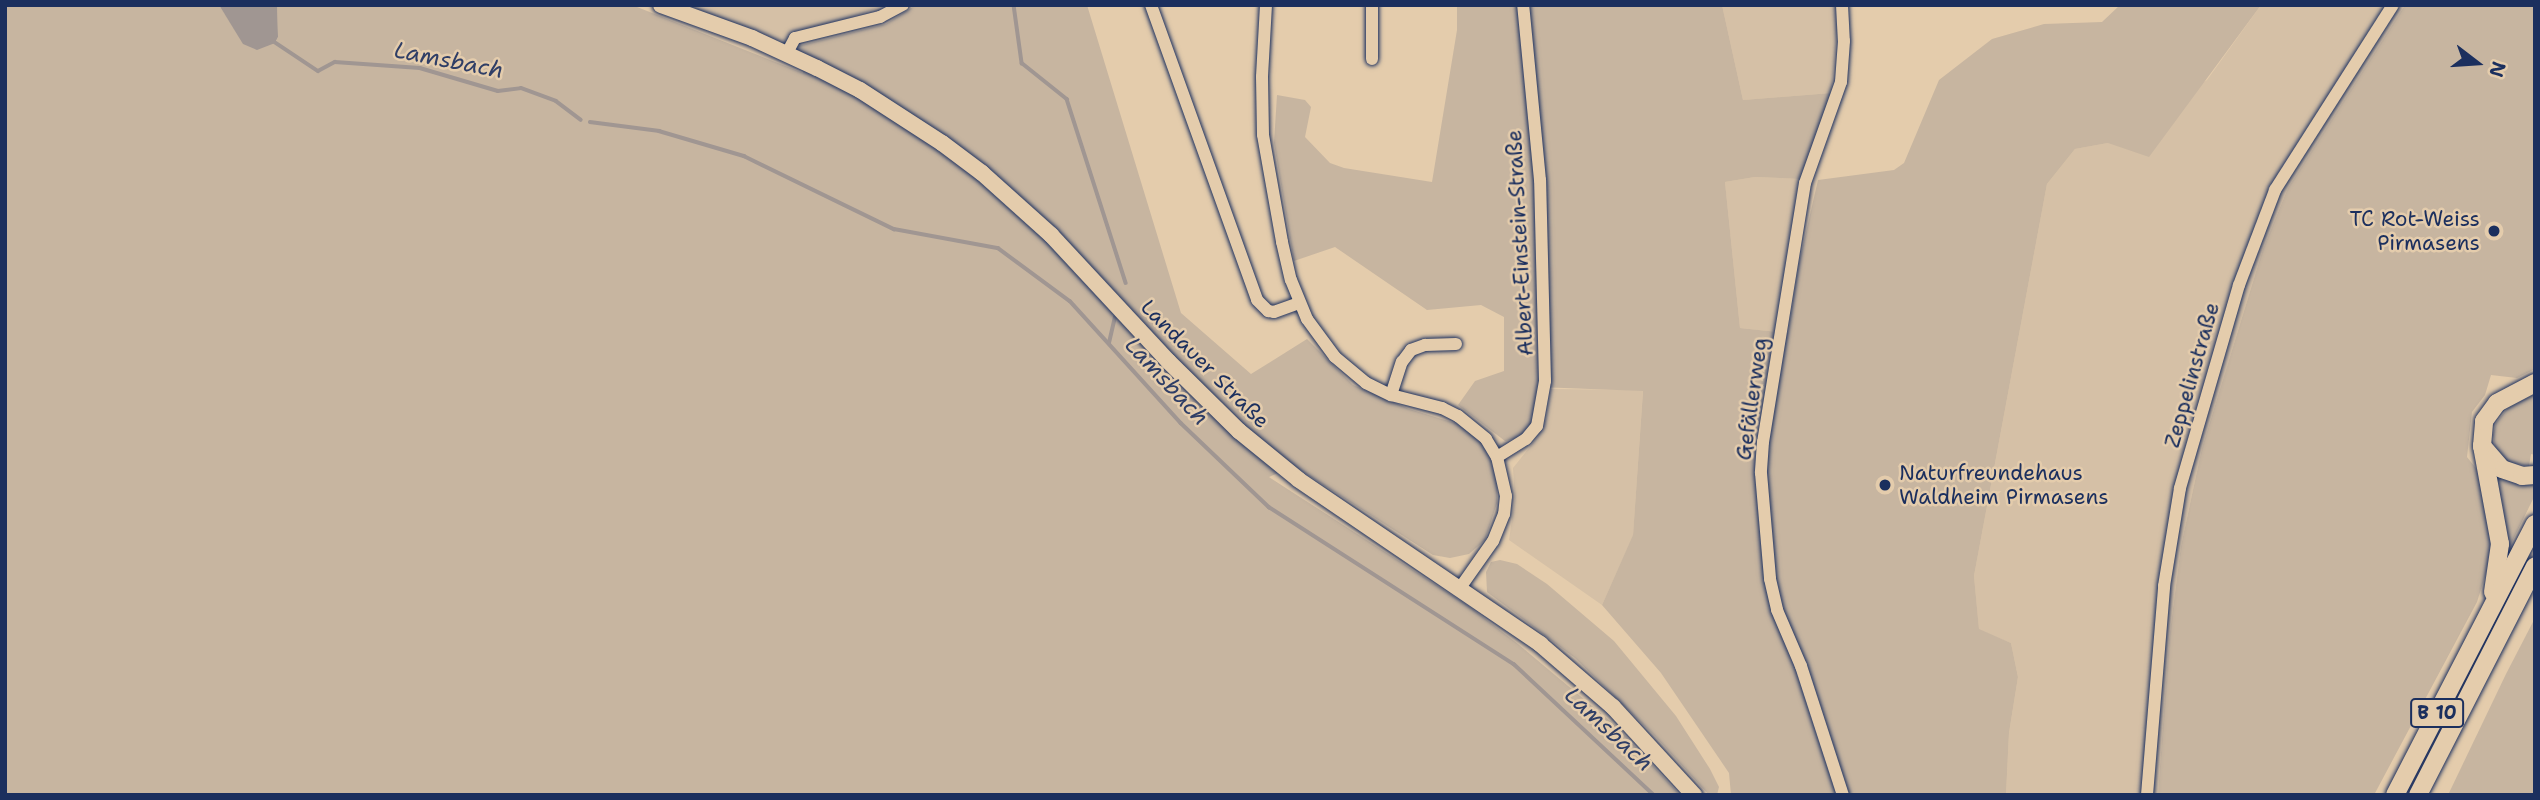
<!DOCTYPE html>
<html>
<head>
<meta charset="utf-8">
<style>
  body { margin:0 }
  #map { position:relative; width:2540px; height:800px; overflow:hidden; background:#e4ccac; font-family:"Shantell Sans",sans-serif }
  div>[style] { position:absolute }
  .built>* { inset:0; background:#d5c0a6 }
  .green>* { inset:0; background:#c7b5a0 }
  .water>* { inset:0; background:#a09692 }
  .stream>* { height:3.5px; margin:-1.75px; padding:0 1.75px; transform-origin:1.75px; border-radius:1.75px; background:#a09692 }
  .roads { filter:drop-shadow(0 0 2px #1b2f5e) drop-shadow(0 0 2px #1b2f5e) }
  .minor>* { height:12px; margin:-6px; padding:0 6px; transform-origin:6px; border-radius:6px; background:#e4ccac }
  .major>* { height:16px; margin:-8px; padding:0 8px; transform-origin:8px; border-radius:8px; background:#e4ccac }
  .highway>* { height:18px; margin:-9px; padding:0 9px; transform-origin:9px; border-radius:9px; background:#e4ccac }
  .dots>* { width:19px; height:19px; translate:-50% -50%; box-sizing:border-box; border:4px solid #e4ccac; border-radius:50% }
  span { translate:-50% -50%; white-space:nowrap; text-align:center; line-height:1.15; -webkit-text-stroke:5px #e4ccac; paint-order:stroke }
  .shield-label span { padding:2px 5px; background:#e4ccac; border:2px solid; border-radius:5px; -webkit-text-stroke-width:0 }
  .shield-label { font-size:19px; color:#1b2f5e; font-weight:700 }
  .poi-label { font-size:21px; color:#1b2f5e }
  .right { translate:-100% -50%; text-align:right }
  .left { translate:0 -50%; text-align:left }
  .street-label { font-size:21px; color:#1b2f5e }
  .water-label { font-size:23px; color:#2f3e66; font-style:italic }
  .frame { position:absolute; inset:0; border:7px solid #1b2f5e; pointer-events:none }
  .north { position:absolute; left:2442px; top:28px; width:70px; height:70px; -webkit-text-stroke:5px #e4ccac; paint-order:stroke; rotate:107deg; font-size:19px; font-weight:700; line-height:28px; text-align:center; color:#1b2f5e }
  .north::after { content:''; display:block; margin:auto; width:24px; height:32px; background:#1b2f5e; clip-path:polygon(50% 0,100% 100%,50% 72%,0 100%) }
</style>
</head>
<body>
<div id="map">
  <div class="built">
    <i style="clip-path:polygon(687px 5px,886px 5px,781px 41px)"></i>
    <i style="clip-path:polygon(1722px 5px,1835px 5px,1837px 30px,1831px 93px,1743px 100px)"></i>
    <i style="clip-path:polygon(2261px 5px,2405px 5px,2288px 188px,2263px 249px,2202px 448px,2181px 546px,2169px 640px,2158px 795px,2006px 795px,2009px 733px,2018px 677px,2011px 643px,1979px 630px,1974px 576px,2047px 184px,2075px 149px,2108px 143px,2207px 80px)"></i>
    <i style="clip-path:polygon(1755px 177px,1800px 179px,1777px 332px,1740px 328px,1725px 182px)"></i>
    <i style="clip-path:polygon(1551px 389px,1643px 390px,1633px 536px,1602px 605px,1509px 540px,1515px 499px,1513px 468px,1537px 438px,1546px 420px)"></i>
  </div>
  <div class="green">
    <i style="clip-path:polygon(5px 5px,219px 5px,235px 30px,275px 44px,278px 37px,277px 5px,632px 5px,803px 73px,798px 46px,886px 24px,916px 5px,1087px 5px,1181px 313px,1251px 374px,1307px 339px,1353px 385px,1409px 409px,1458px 424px,1480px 441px,1490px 458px,1497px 482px,1497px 503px,1485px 540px,1469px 554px,1450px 558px,1433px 555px,1294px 466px,1269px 477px,1467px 605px,1518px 644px,1617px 727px,1680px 795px,5px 795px)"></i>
    <i style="clip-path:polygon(1457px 5px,1722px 5px,1743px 100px,1831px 93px,1800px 179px,1755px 177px,1725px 182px,1740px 328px,1788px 333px,1799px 263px,1818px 180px,1894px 170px,1904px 163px,1939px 80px,1992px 39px,2044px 24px,2102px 22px,2120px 5px,2261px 5px,2149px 157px,2108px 143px,2075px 149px,2047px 184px,1974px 576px,1979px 629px,2011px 643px,2018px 677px,2009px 733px,2006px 795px,1731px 795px,1729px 773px,1661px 673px,1602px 605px,1633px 535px,1643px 391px,1538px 387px,1533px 425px,1517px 438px,1505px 441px,1458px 405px,1475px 381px,1504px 371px,1504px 317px,1481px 305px,1427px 310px,1335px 247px,1294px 261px,1274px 143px,1277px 95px,1305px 100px,1311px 107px,1305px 137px,1330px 163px,1344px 168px,1432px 182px,1457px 30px)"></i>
    <i style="clip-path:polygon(2405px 5px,2535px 5px,2535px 369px,2517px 378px,2491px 375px,2485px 395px,2472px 412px,2467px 457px,2478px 471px,2490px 536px,2490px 560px,2477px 602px,2374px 795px,2158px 795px,2169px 640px,2181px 546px,2202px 448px,2263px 249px,2288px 188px)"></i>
    <i style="clip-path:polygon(2535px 394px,2535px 455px,2531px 454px,2529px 466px,2506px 462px,2496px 452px,2493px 435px,2496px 423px,2508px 408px)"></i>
    <i style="clip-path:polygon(2493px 472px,2509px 481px,2535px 482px,2535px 495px,2507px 552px,2503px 507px)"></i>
    <i style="clip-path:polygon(1500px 560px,1517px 564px,1547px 584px,1614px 641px,1676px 716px,1710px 769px,1719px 787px,1717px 795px,1709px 795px,1655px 736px,1575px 658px,1487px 592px,1486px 572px,1491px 562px)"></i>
    <i style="clip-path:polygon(2535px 618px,2535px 795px,2448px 795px,2506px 674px)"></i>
  </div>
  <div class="water">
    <i style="clip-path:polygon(219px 5px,277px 5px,278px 37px,275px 43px,257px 50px,243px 44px)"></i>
  </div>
  <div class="stream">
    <i style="left:1014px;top:5px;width:59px;rotate:82.1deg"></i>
    <i style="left:1022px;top:63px;width:58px;rotate:38.7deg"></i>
    <i style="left:1067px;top:99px;width:193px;rotate:72.2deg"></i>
    <i style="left:273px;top:41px;width:54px;rotate:33.7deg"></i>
    <i style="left:318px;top:71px;width:19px;rotate:-28deg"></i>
    <i style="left:335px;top:62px;width:85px;rotate:4deg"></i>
    <i style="left:420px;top:68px;width:81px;rotate:16.4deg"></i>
    <i style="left:498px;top:91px;width:23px;rotate:-7deg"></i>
    <i style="left:521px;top:88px;width:37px;rotate:20deg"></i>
    <i style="left:556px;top:101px;width:31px;rotate:37deg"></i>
    <i style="left:590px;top:122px;width:70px;rotate:7.4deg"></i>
    <i style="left:659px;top:131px;width:89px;rotate:16.4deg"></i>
    <i style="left:744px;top:156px;width:167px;rotate:26deg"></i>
    <i style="left:894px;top:229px;width:106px;rotate:10.4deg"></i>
    <i style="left:998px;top:248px;width:89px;rotate:36.4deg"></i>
    <i style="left:1070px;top:301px;width:165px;rotate:47.7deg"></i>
    <i style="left:1181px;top:423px;width:122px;rotate:43.7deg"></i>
    <i style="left:1269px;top:507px;width:291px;rotate:32.7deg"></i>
    <i style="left:1514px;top:664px;width:192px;rotate:43.1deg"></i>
    <i style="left:1109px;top:343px;width:26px;rotate:-77deg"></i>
  </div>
  <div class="roads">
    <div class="minor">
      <i style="left:1151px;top:5px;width:313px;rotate:70.2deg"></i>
      <i style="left:1257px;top:300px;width:16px;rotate:45deg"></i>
      <i style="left:1268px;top:311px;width:6px;rotate:9deg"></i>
      <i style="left:1274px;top:312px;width:27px;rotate:-20deg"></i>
      <i style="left:1266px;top:5px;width:72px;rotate:93.2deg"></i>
      <i style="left:1262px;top:77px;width:58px;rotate:89deg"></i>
      <i style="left:1263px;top:135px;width:109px;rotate:79.9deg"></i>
      <i style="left:1282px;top:242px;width:39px;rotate:77deg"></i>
      <i style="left:1291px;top:280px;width:42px;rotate:67.7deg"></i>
      <i style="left:1307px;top:319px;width:47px;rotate:53.6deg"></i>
      <i style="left:1335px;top:357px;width:40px;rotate:40deg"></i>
      <i style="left:1366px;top:383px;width:28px;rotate:26deg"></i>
      <i style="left:1391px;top:395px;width:53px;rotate:14.3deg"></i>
      <i style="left:1442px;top:408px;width:18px;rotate:27deg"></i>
      <i style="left:1458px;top:416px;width:36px;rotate:39deg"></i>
      <i style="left:1486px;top:439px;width:21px;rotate:59deg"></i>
      <i style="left:1497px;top:457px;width:40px;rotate:77deg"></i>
      <i style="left:1506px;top:496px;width:18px;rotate:96deg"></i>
      <i style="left:1504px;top:514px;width:29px;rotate:112deg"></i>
      <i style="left:1493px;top:541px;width:57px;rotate:125.1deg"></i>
      <i style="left:1372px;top:5px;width:54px;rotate:90deg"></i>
      <i style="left:1842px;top:5px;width:36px;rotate:87deg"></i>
      <i style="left:1844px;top:41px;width:41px;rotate:94.2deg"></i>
      <i style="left:1841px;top:82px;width:107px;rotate:109.6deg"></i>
      <i style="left:1805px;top:183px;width:262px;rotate:99.2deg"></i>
      <i style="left:1763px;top:442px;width:31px;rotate:94deg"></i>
      <i style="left:1761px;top:473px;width:106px;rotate:85.1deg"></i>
      <i style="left:1770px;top:579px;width:32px;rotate:77deg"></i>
      <i style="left:1777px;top:610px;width:61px;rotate:66.8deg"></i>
      <i style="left:1801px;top:666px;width:136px;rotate:72deg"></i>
      <i style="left:787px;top:53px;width:17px;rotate:-62deg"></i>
      <i style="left:795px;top:38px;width:88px;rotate:-13.9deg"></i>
      <i style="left:880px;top:17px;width:26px;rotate:-28deg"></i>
      <i style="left:1391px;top:395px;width:35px;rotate:-72deg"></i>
      <i style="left:1402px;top:362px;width:15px;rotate:-53deg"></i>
      <i style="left:1411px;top:350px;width:15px;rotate:-20deg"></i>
      <i style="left:1425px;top:345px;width:31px;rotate:-2deg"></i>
      <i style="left:1497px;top:457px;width:34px;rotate:-32deg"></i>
      <i style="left:1526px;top:439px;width:17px;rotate:-50deg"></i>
      <i style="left:1537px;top:426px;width:46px;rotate:-79.9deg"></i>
      <i style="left:1545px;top:381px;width:201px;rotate:-91.4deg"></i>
      <i style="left:1540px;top:180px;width:176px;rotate:-95.5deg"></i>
      <i style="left:2147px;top:795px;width:210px;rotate:-85.3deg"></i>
      <i style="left:2164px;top:586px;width:99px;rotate:-80.7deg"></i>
      <i style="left:2180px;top:488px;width:211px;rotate:-73.8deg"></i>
      <i style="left:2239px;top:285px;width:102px;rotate:-69.2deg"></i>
      <i style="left:2275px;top:190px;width:219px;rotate:-57.5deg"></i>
    </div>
    <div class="major">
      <i style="left:661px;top:5px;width:97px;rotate:19.9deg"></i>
      <i style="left:752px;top:38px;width:72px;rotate:24.8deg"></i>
      <i style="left:817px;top:68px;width:48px;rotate:27.1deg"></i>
      <i style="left:860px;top:90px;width:98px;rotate:32.9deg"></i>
      <i style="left:942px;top:143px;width:50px;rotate:36.9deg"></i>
      <i style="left:982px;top:173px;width:93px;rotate:41.9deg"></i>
      <i style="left:1051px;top:235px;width:172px;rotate:47.1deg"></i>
      <i style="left:1168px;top:361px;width:100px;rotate:44.6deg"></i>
      <i style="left:1239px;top:431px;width:77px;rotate:39.2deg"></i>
      <i style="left:1299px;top:480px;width:292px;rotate:34.2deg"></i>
      <i style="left:1540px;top:644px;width:96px;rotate:40.8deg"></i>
      <i style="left:1613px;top:707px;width:120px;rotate:47.4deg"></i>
    </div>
    <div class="highway">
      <i style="left:2482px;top:446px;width:30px;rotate:49deg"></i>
      <i style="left:2502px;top:469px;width:21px;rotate:19deg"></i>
      <i style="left:2522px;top:476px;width:13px;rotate:-4deg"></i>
      <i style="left:2493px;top:592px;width:49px;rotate:-81.7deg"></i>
      <i style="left:2500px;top:544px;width:100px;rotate:-100.4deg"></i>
      <i style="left:2482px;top:446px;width:25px;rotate:-85deg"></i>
      <i style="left:2484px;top:421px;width:22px;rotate:-54deg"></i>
      <i style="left:2497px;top:403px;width:43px;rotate:-27.8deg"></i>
      <i style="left:2395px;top:795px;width:305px;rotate:-62.7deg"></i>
      <i style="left:2418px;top:795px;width:257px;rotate:-62.9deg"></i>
    </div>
  </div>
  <div class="dots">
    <i style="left:2494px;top:231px;background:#1b2f5e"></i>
    <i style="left:1885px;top:485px;background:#1b2f5e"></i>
  </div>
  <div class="shield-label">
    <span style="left:2437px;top:713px">B 10</span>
  </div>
  <div class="poi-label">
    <span class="right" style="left:2480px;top:231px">TC Rot-Weiss<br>Pirmasens</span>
    <span class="left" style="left:1899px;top:485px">Naturfreundehaus<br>Waldheim Pirmasens</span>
  </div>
  <div class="street-label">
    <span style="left:1520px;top:243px;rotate:-93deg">Albert-Einstein-Straße</span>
    <span style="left:1205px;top:364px;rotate:45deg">Landauer Straße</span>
    <span style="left:2192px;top:375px;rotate:-74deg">Zeppelinstraße</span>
    <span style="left:1752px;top:399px;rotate:-82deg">Gefällerweg</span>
  </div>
  <div class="water-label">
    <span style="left:449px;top:60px;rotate:11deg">Lamsbach</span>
    <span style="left:1167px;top:381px;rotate:47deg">Lamsbach</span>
    <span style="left:1609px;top:729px;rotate:43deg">Lamsbach</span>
  </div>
  <div class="frame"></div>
  <div class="north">N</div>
</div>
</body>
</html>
